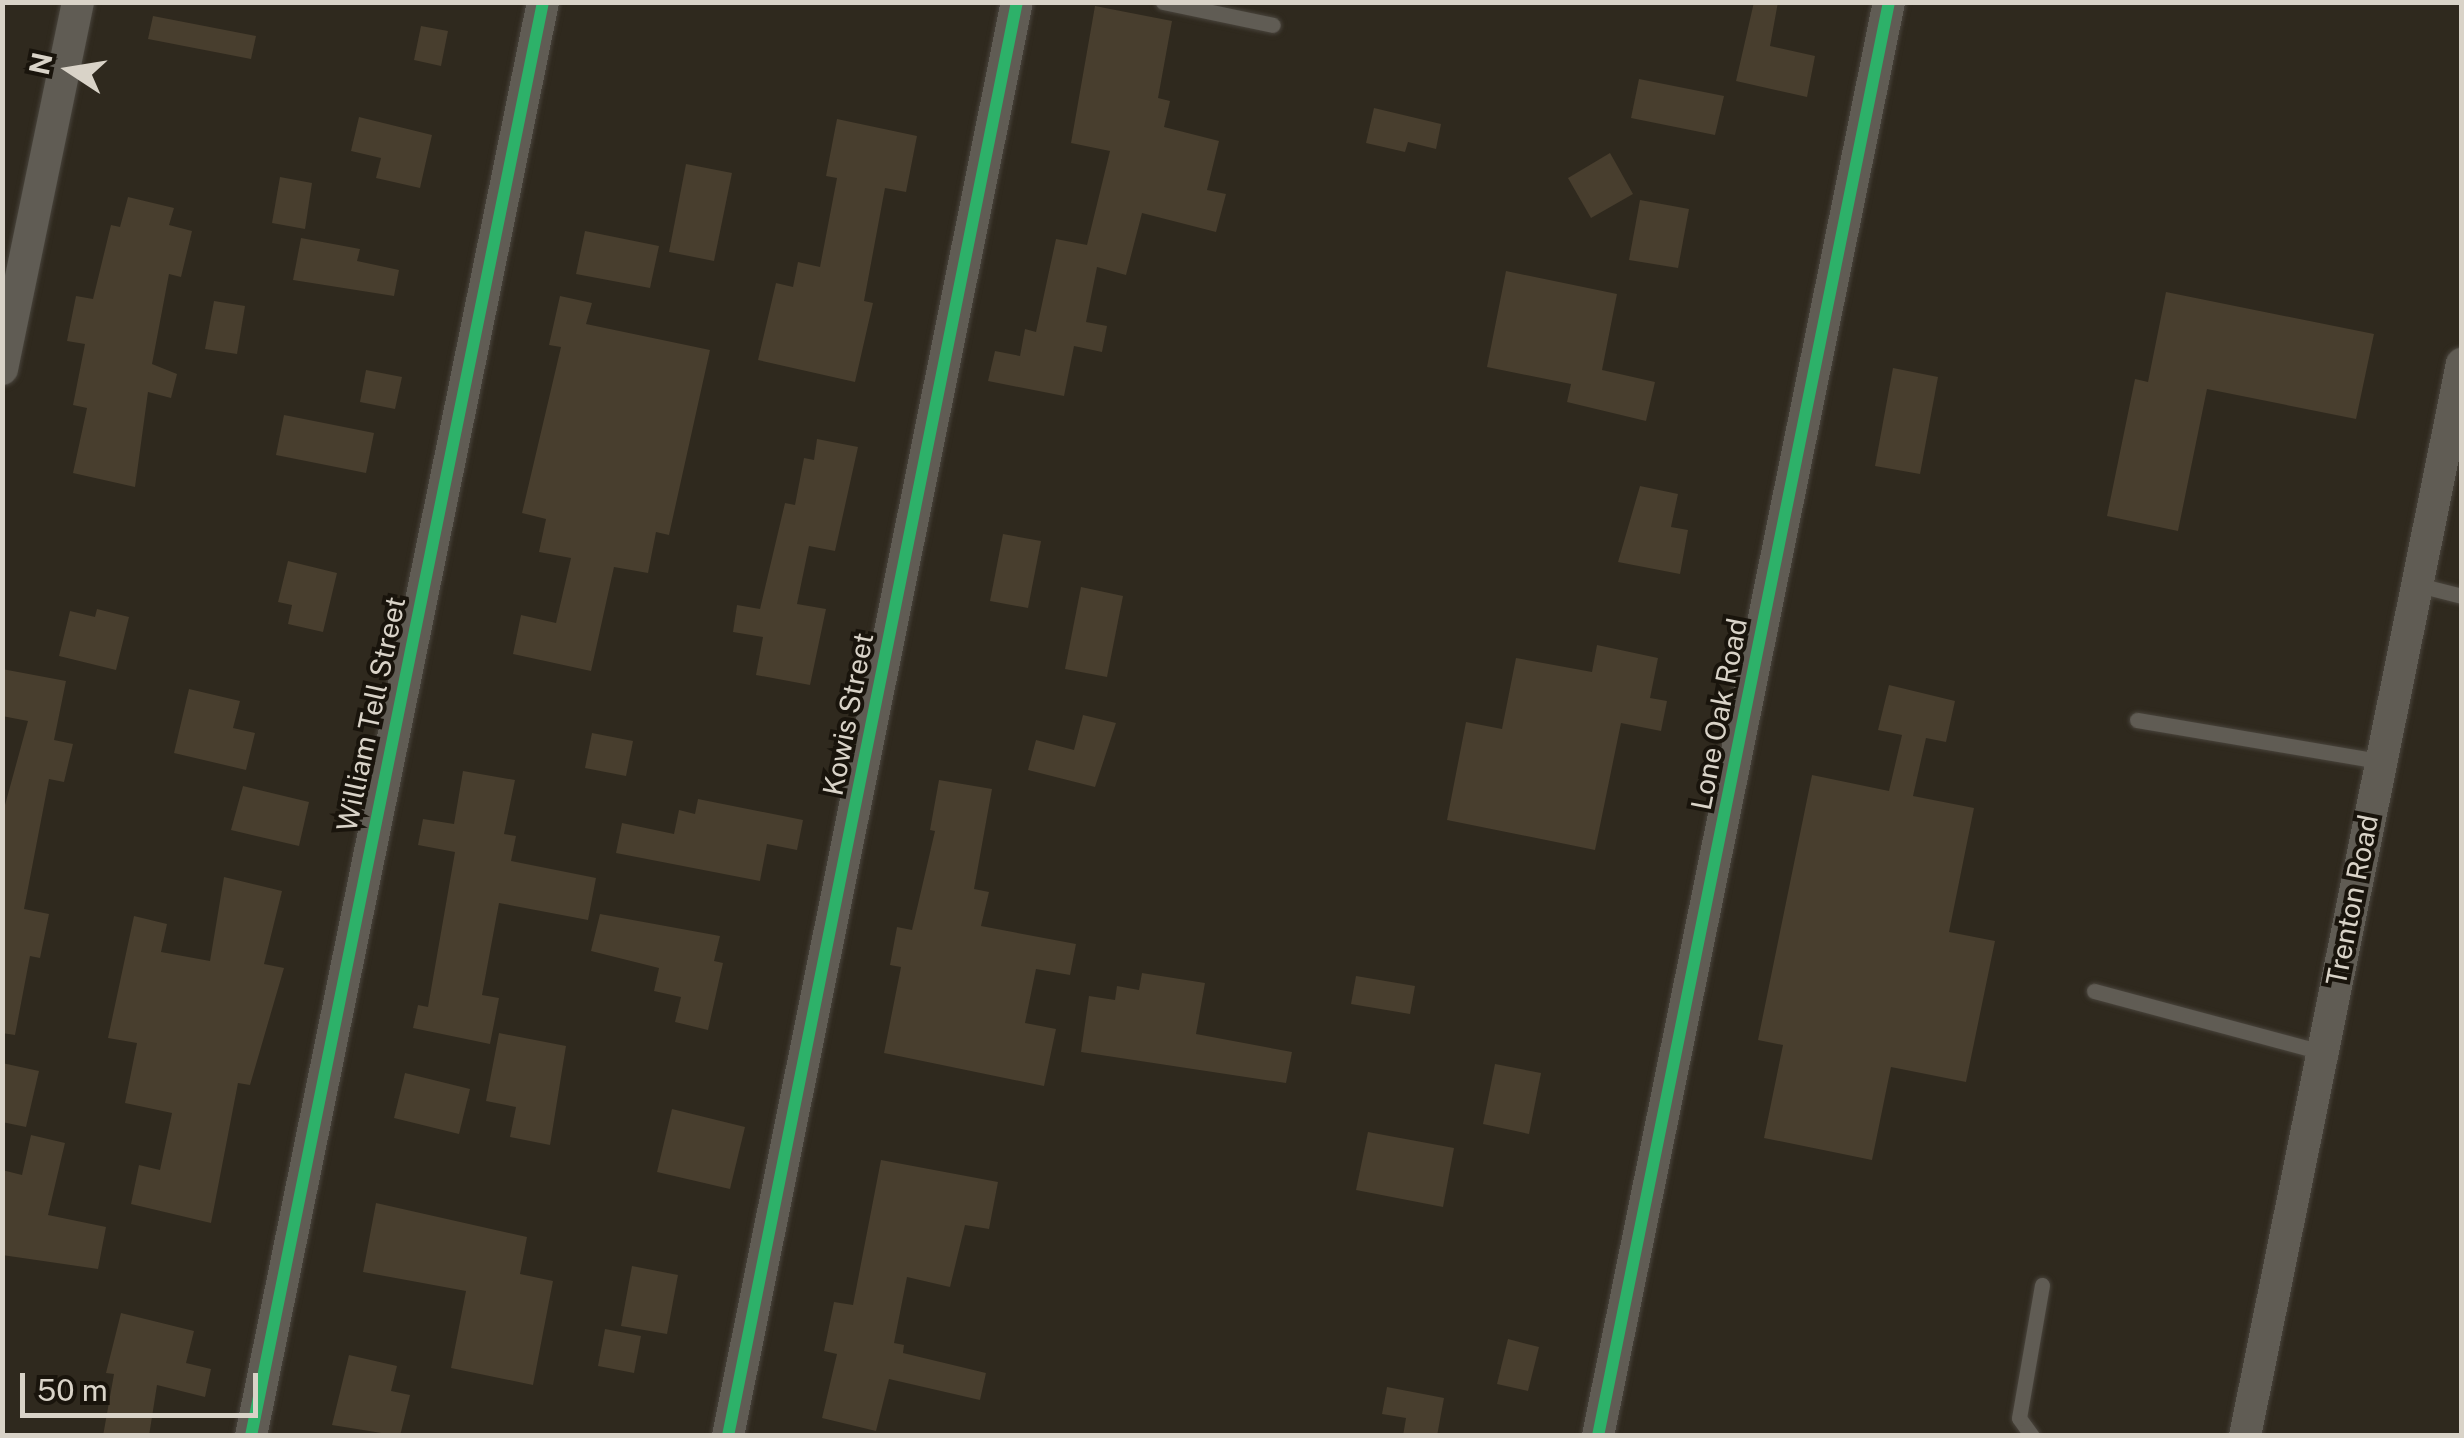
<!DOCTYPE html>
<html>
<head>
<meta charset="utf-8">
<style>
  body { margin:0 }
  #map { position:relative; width:2464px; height:1438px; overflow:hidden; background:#2f291e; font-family:"Public Sans",sans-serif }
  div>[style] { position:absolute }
  .building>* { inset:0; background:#483e2e }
  .roads { filter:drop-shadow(0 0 2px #49443c) drop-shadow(0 0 2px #49443c) }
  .lane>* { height:15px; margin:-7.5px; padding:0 7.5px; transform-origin:7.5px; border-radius:7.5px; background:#605c54 }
  .street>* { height:32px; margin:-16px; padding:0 16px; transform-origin:16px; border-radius:16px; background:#605c54 }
  .cycleway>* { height:12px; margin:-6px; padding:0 6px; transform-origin:6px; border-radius:6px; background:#2db169 }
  span { translate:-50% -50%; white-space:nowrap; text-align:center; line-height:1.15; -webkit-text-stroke:8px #19140c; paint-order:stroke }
  .street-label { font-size:28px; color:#d9d3c8 }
  .frame { position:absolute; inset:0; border:5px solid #d9d3c8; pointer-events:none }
  .north { position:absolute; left:20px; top:20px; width:100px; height:100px; -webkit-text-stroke:8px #19140c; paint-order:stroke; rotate:282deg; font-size:28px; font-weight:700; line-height:40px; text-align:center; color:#d9d3c8 }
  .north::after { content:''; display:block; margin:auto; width:35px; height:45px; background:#d9d3c8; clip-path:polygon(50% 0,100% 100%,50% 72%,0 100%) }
  .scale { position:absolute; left:20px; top:1373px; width:238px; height:45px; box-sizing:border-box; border:5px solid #d9d3c8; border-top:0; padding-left:12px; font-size:30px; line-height:35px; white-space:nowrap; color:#d9d3c8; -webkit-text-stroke:8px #19140c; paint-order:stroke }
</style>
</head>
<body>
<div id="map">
  <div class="building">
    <i style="clip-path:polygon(1754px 2px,1778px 2px,1770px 46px,1815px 56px,1807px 97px,1736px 81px)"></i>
    <i style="clip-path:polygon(1095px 6px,1172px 21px,1158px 98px,1170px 101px,1164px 127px,1219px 141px,1207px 190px,1226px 194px,1216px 232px,1142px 213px,1126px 275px,1097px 267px,1086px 322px,1107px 326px,1102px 352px,1074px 346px,1064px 396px,988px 381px,995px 351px,1020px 356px,1025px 329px,1036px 332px,1056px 239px,1087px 245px,1110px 151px,1071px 143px)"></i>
    <i style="clip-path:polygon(153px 16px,256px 36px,251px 59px,148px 39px)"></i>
    <i style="clip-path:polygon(421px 26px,448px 31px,441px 66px,414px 60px)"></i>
    <i style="clip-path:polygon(1639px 79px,1724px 96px,1715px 135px,1631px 118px)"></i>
    <i style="clip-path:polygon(1374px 108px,1441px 124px,1436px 149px,1408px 142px,1405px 152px,1366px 143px)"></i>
    <i style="clip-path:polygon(359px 117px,432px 135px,420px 188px,376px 178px,381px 158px,351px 151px)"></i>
    <i style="clip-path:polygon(837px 119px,917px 136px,906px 192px,885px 188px,864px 301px,873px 303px,855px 382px,758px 360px,776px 283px,793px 287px,798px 262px,820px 267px,837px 178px,826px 176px)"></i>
    <i style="clip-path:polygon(1610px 153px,1633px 194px,1591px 218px,1568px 178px)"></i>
    <i style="clip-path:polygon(686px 164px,732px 173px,714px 261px,669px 252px)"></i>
    <i style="clip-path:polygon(280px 177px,312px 183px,305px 229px,272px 223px)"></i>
    <i style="clip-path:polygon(128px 197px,174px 208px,169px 225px,192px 231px,181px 277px,169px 274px,152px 364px,177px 374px,171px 398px,148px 392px,135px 487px,73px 473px,87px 408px,73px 405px,85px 344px,67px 341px,76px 296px,93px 299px,111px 225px,120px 227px)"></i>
    <i style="clip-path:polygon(1640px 200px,1689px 209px,1678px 268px,1629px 260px)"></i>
    <i style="clip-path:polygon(585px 231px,659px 246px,650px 288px,576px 274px)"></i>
    <i style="clip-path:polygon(301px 238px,360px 249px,357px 261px,399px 270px,394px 296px,293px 280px)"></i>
    <i style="clip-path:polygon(1506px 271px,1617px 294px,1602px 370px,1655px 382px,1646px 421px,1567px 402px,1571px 384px,1487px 367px)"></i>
    <i style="clip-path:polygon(2166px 292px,2374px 334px,2356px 419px,2207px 389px,2178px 531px,2107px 516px,2135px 379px,2148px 382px)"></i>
    <i style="clip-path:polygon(560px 296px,592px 303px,586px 324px,710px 350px,669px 535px,656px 532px,648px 573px,614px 567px,591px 671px,513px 654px,521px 615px,556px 623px,571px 558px,539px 552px,546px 519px,522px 513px,561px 347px,549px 345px)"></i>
    <i style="clip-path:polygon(214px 301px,245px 306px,237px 354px,205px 349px)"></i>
    <i style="clip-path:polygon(1893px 368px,1938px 377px,1920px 474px,1875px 466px)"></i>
    <i style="clip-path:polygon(366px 370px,402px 377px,395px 409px,360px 402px)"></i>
    <i style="clip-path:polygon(284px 415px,374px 433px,366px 473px,276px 455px)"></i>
    <i style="clip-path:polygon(817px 439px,858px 447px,835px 551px,809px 546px,797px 604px,826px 609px,810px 685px,756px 675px,763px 637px,733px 632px,737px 605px,760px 609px,785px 503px,795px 505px,804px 458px,814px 460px)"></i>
    <i style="clip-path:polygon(1640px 486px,1678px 494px,1671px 527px,1688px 530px,1680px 574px,1618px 562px)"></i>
    <i style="clip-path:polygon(1003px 534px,1041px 541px,1028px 608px,990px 601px)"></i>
    <i style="clip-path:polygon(288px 561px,337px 573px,323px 632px,288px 624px,292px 605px,278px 602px)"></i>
    <i style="clip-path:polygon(1081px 587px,1123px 596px,1107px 677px,1065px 669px)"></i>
    <i style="clip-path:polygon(97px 609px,129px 617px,116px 670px,59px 656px,70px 611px,95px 617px)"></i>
    <i style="clip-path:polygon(1597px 645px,1658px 658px,1650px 698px,1667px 701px,1661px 731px,1621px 723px,1595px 850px,1447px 820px,1466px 722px,1502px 729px,1516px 658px,1592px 672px)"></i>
    <i style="clip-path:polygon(2px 669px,66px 681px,54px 740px,73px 744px,64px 782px,49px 779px,24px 909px,49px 914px,40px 958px,30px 956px,15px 1035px,2px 1033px,2px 816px,28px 721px,2px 716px)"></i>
    <i style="clip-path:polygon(1889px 685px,1955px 701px,1946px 742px,1926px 738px,1913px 796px,1974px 808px,1949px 932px,1995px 941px,1966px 1082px,1891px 1067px,1872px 1160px,1764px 1138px,1783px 1045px,1758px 1040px,1812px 775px,1889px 791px,1902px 735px,1878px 730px)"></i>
    <i style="clip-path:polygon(189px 689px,240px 701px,233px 728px,255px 733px,246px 770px,174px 753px)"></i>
    <i style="clip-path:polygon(1083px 715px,1116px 723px,1095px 787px,1028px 770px,1036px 740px,1074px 750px)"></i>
    <i style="clip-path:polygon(592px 733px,633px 741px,626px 776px,585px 768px)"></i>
    <i style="clip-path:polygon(463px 771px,515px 780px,504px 834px,516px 836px,511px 861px,596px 878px,588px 920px,499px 903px,482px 995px,499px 998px,490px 1044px,413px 1028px,418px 1005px,428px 1007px,455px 852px,418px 845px,423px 819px,454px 824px)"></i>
    <i style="clip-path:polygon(939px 780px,992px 789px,974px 889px,989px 892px,981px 926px,1076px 944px,1070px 975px,1036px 969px,1025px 1023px,1056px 1029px,1044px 1086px,884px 1053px,901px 967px,890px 965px,897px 927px,912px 930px,935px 831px,930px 830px)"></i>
    <i style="clip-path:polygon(243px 786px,309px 802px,299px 846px,231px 830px)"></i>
    <i style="clip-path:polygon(698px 799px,803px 820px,797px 850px,767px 844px,760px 881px,616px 853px,622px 823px,674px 834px,679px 810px,695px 814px)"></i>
    <i style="clip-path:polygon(224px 877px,282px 891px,264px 964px,284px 968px,250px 1085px,238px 1083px,211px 1223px,131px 1204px,139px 1165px,160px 1170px,172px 1113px,125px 1103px,137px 1043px,108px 1038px,134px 916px,167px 924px,161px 952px,210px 961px)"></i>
    <i style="clip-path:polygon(600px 914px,720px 936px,714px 961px,723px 963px,708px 1030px,675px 1022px,681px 997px,654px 991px,659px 968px,591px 951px)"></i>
    <i style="clip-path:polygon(1142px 973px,1205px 983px,1196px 1034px,1292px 1052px,1286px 1083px,1081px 1052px,1089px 996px,1115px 1000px,1117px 986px,1139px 990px)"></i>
    <i style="clip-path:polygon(1356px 976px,1415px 986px,1410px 1014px,1351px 1004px)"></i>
    <i style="clip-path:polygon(499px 1033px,566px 1046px,550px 1145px,510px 1137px,516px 1107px,486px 1101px)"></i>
    <i style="clip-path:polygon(2px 1063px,39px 1071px,26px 1127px,2px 1122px)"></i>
    <i style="clip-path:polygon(1495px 1064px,1541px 1073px,1529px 1134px,1483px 1124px)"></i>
    <i style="clip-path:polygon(405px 1073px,470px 1089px,459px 1134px,394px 1118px)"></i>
    <i style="clip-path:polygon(672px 1109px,745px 1127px,730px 1189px,657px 1172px)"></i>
    <i style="clip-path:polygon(1368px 1132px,1454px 1148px,1443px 1207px,1356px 1190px)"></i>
    <i style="clip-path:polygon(31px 1135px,65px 1143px,48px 1215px,106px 1227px,98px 1269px,2px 1255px,2px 1170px,22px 1175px)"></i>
    <i style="clip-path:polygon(881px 1160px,998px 1182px,989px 1229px,965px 1225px,950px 1287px,907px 1277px,894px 1343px,904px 1345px,903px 1353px,986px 1373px,980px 1400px,889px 1379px,876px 1431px,822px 1418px,837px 1354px,824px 1351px,834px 1302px,853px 1305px)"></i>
    <i style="clip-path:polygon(376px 1203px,527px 1237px,520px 1274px,553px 1281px,533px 1385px,451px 1368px,466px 1291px,363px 1272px)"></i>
    <i style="clip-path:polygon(632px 1266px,678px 1275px,667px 1334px,621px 1326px)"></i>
    <i style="clip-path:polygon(121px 1313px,194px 1331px,186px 1363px,211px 1369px,205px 1397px,157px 1385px,149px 1436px,103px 1436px,114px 1374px,106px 1373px)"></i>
    <i style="clip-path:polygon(605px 1329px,641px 1336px,634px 1373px,598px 1366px)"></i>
    <i style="clip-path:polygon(1508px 1339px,1539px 1347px,1528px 1391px,1497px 1384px)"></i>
    <i style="clip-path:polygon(349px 1355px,397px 1366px,391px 1391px,410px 1395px,400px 1436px,332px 1425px)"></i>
    <i style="clip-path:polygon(1387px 1387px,1444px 1398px,1437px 1436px,1403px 1436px,1406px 1418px,1382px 1414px)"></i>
  </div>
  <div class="roads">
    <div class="lane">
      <i style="left:1163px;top:2px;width:112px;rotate:11.8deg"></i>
      <i style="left:2415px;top:584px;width:49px;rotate:14.3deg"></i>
      <i style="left:2137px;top:720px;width:246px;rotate:9.6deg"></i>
      <i style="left:2094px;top:991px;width:236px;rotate:15deg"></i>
      <i style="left:2032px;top:1436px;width:22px;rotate:-126deg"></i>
      <i style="left:2019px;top:1418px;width:135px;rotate:-80.2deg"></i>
    </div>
    <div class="street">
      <i style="left:2px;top:369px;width:375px;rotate:-78.3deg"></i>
      <i style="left:251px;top:1436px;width:1463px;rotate:-78.49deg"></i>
      <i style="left:728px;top:1436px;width:1463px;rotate:-78.61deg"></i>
      <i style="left:1598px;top:1436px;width:1463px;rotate:-78.53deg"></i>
      <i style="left:2245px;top:1436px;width:1094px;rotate:-78.56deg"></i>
    </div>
  </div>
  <div class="cycleway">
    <i style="left:251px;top:1436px;width:1463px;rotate:-78.49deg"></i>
    <i style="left:728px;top:1436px;width:1463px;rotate:-78.61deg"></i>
    <i style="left:1598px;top:1436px;width:1463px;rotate:-78.53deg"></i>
  </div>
  <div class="street-label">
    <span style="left:371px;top:714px;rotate:-78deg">William Tell Street</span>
    <span style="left:848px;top:714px;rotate:-79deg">Kowis Street</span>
    <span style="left:1719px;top:714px;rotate:-79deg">Lone Oak Road</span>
    <span style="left:2352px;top:900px;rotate:-79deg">Trenton Road</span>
  </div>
  <div class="frame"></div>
  <div class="north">N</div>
  <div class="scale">50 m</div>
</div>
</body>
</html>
